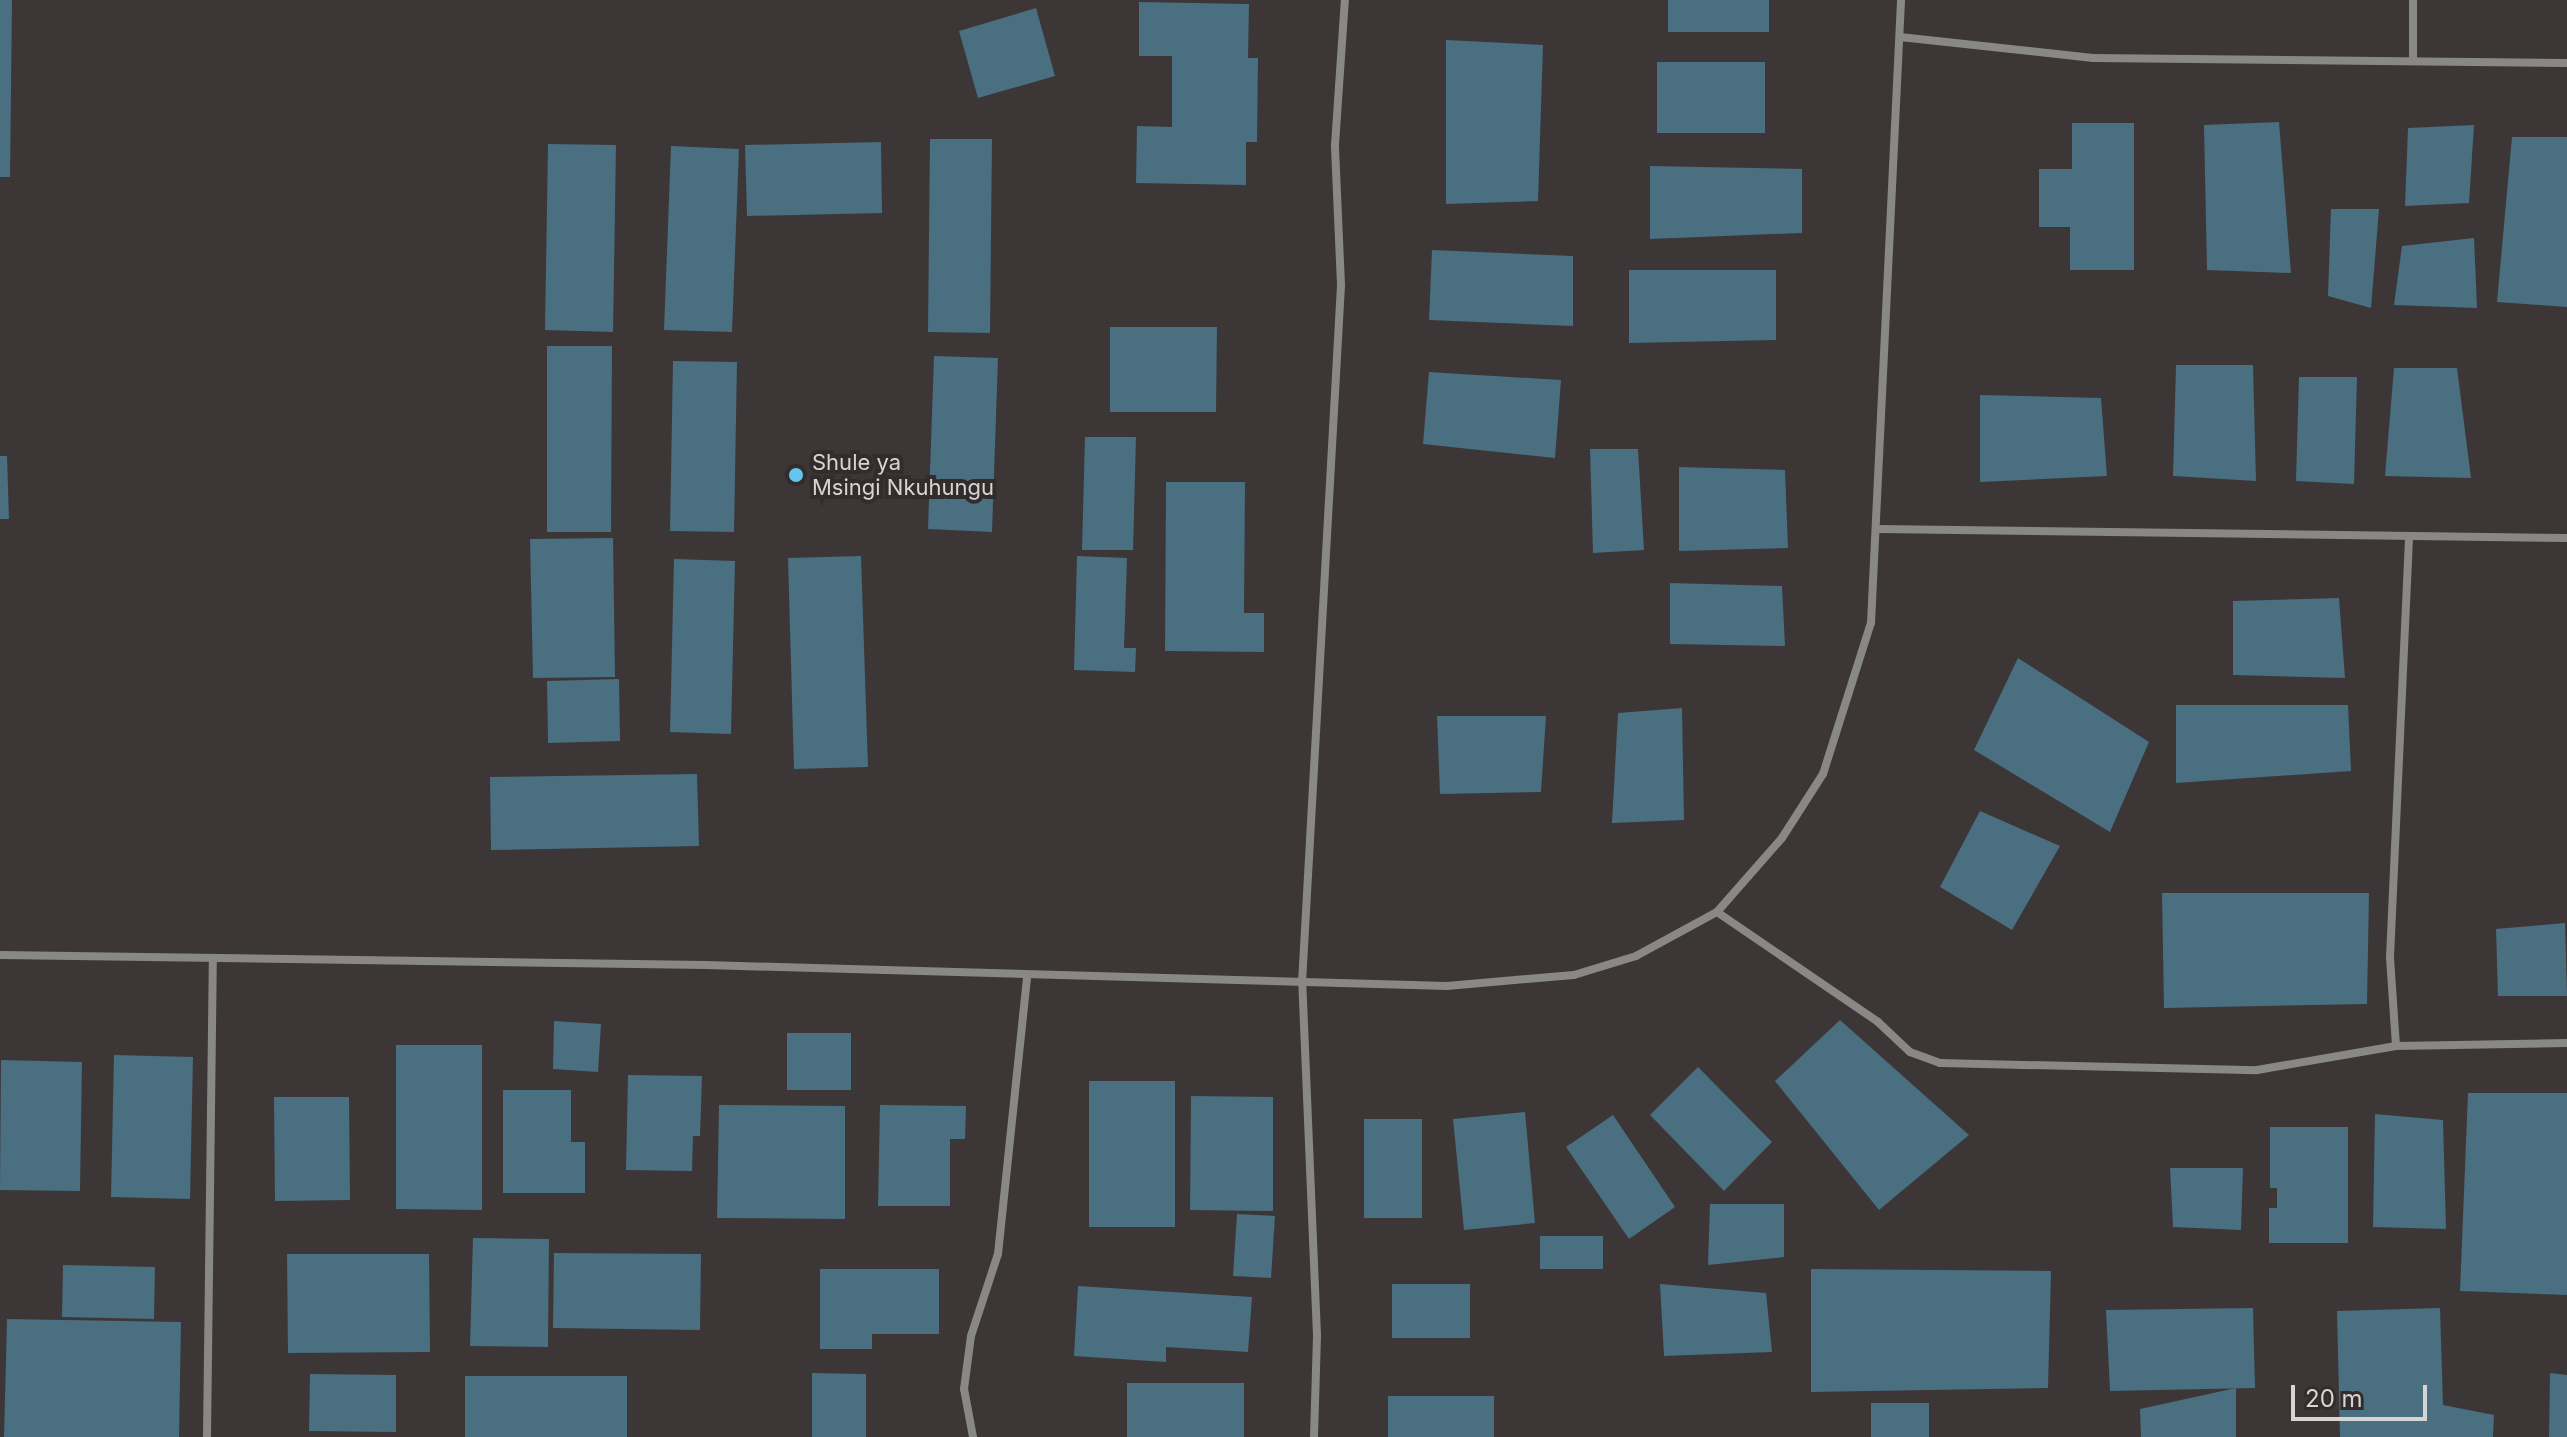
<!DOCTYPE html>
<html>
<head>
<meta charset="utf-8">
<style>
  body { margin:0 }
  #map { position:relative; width:2567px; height:1437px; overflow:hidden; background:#3c3636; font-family:Inter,sans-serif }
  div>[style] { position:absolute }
  .building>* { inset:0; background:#496f81 }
  .minor>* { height:8px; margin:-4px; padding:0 4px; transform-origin:4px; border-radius:4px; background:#8a8787 }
  .dots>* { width:22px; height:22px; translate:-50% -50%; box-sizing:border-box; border:4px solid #322c2c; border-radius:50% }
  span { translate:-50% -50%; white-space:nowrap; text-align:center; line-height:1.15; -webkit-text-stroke:8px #322c2c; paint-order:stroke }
  .poi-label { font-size:22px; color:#d7d4d3 }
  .left { translate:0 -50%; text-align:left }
  .scale { position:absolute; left:2291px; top:1385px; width:136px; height:36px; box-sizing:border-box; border:4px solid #d7d4d3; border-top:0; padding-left:10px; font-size:24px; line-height:28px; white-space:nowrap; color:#d7d4d3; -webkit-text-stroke:6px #322c2c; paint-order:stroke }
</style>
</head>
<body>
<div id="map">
  <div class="building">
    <i style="clip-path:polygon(0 0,12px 0,10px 177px,0 177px)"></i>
    <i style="clip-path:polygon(1668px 0,1769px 0,1769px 32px,1668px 32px)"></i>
    <i style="clip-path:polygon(1139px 2px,1249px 4px,1248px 58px,1258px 58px,1257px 142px,1246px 142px,1246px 185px,1136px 183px,1137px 126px,1172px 127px,1172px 56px,1139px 56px)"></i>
    <i style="clip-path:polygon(1036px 8px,1055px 76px,978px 98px,959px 31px)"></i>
    <i style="clip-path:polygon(1446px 40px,1543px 45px,1538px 201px,1446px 204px)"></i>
    <i style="clip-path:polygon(1657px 62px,1765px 62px,1765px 133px,1657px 133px)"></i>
    <i style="clip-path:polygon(2279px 122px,2291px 273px,2207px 270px,2204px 125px)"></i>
    <i style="clip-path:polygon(2072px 123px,2134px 123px,2134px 270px,2070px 270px,2070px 227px,2039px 227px,2039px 169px,2072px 169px)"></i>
    <i style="clip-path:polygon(2474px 125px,2469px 203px,2405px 206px,2408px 128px)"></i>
    <i style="clip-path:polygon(2512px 137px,2567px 137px,2567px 307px,2497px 302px)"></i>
    <i style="clip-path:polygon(930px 139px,992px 139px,990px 333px,928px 332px)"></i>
    <i style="clip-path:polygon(881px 142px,882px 213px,747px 216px,745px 145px)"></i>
    <i style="clip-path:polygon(548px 144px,616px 145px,613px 332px,545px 330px)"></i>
    <i style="clip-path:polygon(671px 146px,739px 149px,732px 332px,664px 330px)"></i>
    <i style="clip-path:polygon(1650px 166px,1802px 169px,1802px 233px,1650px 239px)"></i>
    <i style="clip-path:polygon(2331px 209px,2379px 209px,2371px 308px,2328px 296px)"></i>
    <i style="clip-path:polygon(2474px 238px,2477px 308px,2394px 305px,2402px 246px)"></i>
    <i style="clip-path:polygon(1432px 250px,1573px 256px,1573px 326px,1429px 320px)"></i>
    <i style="clip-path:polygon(1629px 270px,1776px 270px,1776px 340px,1629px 343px)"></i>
    <i style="clip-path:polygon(1110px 327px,1217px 327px,1216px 412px,1110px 412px)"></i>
    <i style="clip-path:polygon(547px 346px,612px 346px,611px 532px,547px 532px)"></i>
    <i style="clip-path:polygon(934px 356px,998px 358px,992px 532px,928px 529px)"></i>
    <i style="clip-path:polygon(673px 361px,737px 362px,734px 532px,670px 531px)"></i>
    <i style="clip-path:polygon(2176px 365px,2253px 365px,2256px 481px,2173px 476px)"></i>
    <i style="clip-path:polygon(2394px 368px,2457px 368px,2471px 478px,2385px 476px)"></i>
    <i style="clip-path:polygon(1429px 372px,1561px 380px,1555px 458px,1423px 444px)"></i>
    <i style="clip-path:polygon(2299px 377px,2357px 377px,2354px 484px,2296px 481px)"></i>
    <i style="clip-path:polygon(1980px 395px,2101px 398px,2107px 476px,1980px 482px)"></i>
    <i style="clip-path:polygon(1085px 437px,1136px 437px,1133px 550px,1082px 550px)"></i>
    <i style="clip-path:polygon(1590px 449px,1638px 449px,1644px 550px,1593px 553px)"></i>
    <i style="clip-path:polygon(0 456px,7px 456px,9px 519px,0 519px)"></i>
    <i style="clip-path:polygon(1679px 467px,1785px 470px,1788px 548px,1679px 551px)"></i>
    <i style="clip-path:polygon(1166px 482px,1245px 482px,1244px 613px,1264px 613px,1264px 652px,1165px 651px)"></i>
    <i style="clip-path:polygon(613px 538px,615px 677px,533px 678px,530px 539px)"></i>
    <i style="clip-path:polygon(861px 556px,868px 767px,794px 769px,788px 558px)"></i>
    <i style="clip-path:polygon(1077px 556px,1127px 558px,1124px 648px,1136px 648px,1135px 672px,1074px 670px)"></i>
    <i style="clip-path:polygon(674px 559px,735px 561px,731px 734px,670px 732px)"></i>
    <i style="clip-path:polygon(1670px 583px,1782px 586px,1785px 646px,1670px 644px)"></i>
    <i style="clip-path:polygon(2339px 598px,2345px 678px,2233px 675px,2233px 601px)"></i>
    <i style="clip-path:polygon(2018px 658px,2149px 742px,2110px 832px,1974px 750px)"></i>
    <i style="clip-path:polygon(619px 679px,620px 741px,548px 743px,547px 681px)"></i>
    <i style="clip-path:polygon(2176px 705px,2348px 705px,2351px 771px,2176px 783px)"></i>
    <i style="clip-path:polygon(1682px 708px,1684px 820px,1612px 823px,1618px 713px)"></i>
    <i style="clip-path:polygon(1437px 716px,1546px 716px,1541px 792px,1440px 794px)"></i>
    <i style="clip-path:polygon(697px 774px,699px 846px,491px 850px,490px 777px)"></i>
    <i style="clip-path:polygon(1980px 811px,2060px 846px,2012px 930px,1940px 887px)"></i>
    <i style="clip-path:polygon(2162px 893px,2369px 893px,2367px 1004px,2164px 1008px)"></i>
    <i style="clip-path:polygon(2565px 923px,2567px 996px,2498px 996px,2496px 929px)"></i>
    <i style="clip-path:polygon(1840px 1020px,1969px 1135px,1879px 1210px,1775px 1081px)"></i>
    <i style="clip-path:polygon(554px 1021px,601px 1024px,598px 1072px,553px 1069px)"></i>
    <i style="clip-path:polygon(787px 1033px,851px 1033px,851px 1090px,787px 1090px)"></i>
    <i style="clip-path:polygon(396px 1045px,482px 1045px,482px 1210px,396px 1209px)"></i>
    <i style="clip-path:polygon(114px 1055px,193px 1057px,190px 1199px,111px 1197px)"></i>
    <i style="clip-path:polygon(1px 1060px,82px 1062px,80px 1191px,0 1190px)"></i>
    <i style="clip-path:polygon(1698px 1067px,1772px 1142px,1724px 1191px,1650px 1115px)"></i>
    <i style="clip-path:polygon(628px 1075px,702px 1076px,700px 1136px,693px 1136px,692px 1171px,626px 1170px)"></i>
    <i style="clip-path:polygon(1089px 1081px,1175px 1081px,1175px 1227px,1089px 1227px)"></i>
    <i style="clip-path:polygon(503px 1090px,571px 1090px,571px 1142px,585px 1142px,585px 1193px,503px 1193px)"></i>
    <i style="clip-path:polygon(2468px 1093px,2567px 1093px,2567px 1295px,2460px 1291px)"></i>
    <i style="clip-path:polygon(1191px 1096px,1273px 1097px,1273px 1211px,1190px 1210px)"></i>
    <i style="clip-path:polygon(274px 1097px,349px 1097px,350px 1200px,275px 1201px)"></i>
    <i style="clip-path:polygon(719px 1105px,845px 1106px,845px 1219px,717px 1218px)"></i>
    <i style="clip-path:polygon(880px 1105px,966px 1106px,965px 1139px,950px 1139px,950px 1206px,878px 1206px)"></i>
    <i style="clip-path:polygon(1525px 1112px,1535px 1223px,1464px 1230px,1453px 1119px)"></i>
    <i style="clip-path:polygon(2375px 1114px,2443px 1120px,2446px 1229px,2373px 1227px)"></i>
    <i style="clip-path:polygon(1613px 1115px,1675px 1207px,1629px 1239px,1566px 1147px)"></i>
    <i style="clip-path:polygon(1364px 1119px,1422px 1119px,1422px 1218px,1364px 1218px)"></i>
    <i style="clip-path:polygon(2270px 1127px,2348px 1127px,2348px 1243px,2269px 1243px,2269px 1208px,2277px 1208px,2277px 1188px,2270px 1188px)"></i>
    <i style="clip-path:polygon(2170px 1168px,2243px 1168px,2241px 1230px,2173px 1227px)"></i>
    <i style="clip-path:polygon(1710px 1204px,1784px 1204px,1784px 1257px,1708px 1265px)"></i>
    <i style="clip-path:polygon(1237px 1214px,1275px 1216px,1271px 1278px,1233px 1276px)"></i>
    <i style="clip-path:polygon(1540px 1236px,1603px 1236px,1603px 1269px,1540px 1269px)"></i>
    <i style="clip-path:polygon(473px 1238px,549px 1239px,548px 1347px,470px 1346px)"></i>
    <i style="clip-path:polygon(554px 1253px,701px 1254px,700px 1330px,553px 1328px)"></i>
    <i style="clip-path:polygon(287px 1254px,429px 1254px,430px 1352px,288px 1353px)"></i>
    <i style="clip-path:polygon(63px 1265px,155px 1267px,154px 1319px,62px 1317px)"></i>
    <i style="clip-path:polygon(820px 1269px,939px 1269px,939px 1334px,872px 1334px,872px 1349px,820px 1349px)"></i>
    <i style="clip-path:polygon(1811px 1269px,2051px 1271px,2048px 1388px,1811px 1392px)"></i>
    <i style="clip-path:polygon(1392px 1284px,1470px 1284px,1470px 1338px,1392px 1338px)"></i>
    <i style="clip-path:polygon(1660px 1284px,1766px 1293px,1772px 1352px,1664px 1356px)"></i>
    <i style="clip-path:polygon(1078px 1286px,1252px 1297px,1248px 1352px,1166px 1347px,1166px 1362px,1074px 1356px)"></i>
    <i style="clip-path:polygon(2253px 1308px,2255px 1388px,2110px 1391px,2106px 1310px)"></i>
    <i style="clip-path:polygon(2440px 1308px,2443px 1405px,2494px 1415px,2493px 1437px,2340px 1437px,2337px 1311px)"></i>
    <i style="clip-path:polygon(7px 1319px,181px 1322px,179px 1437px,4px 1437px)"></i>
    <i style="clip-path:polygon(812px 1373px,866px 1374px,866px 1437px,812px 1437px)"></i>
    <i style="clip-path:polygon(2550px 1373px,2567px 1375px,2567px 1437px,2549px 1437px)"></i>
    <i style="clip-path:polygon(310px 1374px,396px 1375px,396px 1432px,309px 1431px)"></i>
    <i style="clip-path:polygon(465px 1376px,627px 1376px,627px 1437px,465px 1437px)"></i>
    <i style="clip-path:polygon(1127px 1383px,1244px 1383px,1244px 1437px,1127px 1437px)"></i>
    <i style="clip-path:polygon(2236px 1388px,2236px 1437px,2141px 1437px,2140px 1409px)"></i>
    <i style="clip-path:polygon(1388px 1396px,1494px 1396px,1494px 1437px,1388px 1437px)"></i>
    <i style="clip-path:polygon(1871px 1403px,1929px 1403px,1929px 1437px,1871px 1437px)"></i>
  </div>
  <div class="minor">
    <i style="left:2413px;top:0;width:61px;rotate:90deg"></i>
    <i style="left:1900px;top:37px;width:194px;rotate:6.2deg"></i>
    <i style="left:2093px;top:58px;width:474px;rotate:0.6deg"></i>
    <i style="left:1878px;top:529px;width:689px;rotate:0.75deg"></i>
    <i style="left:1717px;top:912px;width:195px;rotate:34.3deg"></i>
    <i style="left:1878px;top:1022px;width:44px;rotate:43.2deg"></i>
    <i style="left:1910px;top:1052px;width:32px;rotate:20deg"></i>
    <i style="left:1940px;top:1063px;width:317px;rotate:1.3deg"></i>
    <i style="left:2257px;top:1070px;width:141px;rotate:-9.8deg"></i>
    <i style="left:2396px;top:1046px;width:171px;rotate:-1deg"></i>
    <i style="left:0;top:955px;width:706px;rotate:0.81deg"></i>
    <i style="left:706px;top:965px;width:741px;rotate:1.62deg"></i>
    <i style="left:1447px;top:986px;width:127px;rotate:-5deg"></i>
    <i style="left:1574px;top:975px;width:65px;rotate:-17deg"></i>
    <i style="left:1636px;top:956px;width:92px;rotate:-28.5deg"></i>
    <i style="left:1717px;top:912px;width:98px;rotate:-48.7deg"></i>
    <i style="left:1782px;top:838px;width:76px;rotate:-57.4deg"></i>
    <i style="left:1823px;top:774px;width:158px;rotate:-72.4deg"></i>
    <i style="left:1871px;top:623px;width:624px;rotate:-87.24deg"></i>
    <i style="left:2396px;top:1046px;width:89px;rotate:-93.9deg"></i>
    <i style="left:2390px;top:957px;width:418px;rotate:-87.4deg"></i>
    <i style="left:207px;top:1437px;width:478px;rotate:-89.3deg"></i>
    <i style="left:973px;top:1437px;width:49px;rotate:-100.6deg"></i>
    <i style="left:964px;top:1389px;width:53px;rotate:-82.5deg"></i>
    <i style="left:971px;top:1336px;width:86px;rotate:-71.8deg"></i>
    <i style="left:998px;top:1254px;width:279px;rotate:-84deg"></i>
    <i style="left:1314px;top:1437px;width:102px;rotate:-88.3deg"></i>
    <i style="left:1317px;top:1335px;width:352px;rotate:-92.4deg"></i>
    <i style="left:1302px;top:983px;width:699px;rotate:-86.8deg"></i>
    <i style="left:1341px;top:285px;width:140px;rotate:-92.5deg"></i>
    <i style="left:1335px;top:145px;width:145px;rotate:-86.1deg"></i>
  </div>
  <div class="dots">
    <i style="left:796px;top:475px;background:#66c4ef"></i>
  </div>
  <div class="poi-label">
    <span class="left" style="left:812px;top:475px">Shule ya<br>Msingi Nkuhungu</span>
  </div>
  <div class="scale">20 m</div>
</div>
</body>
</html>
